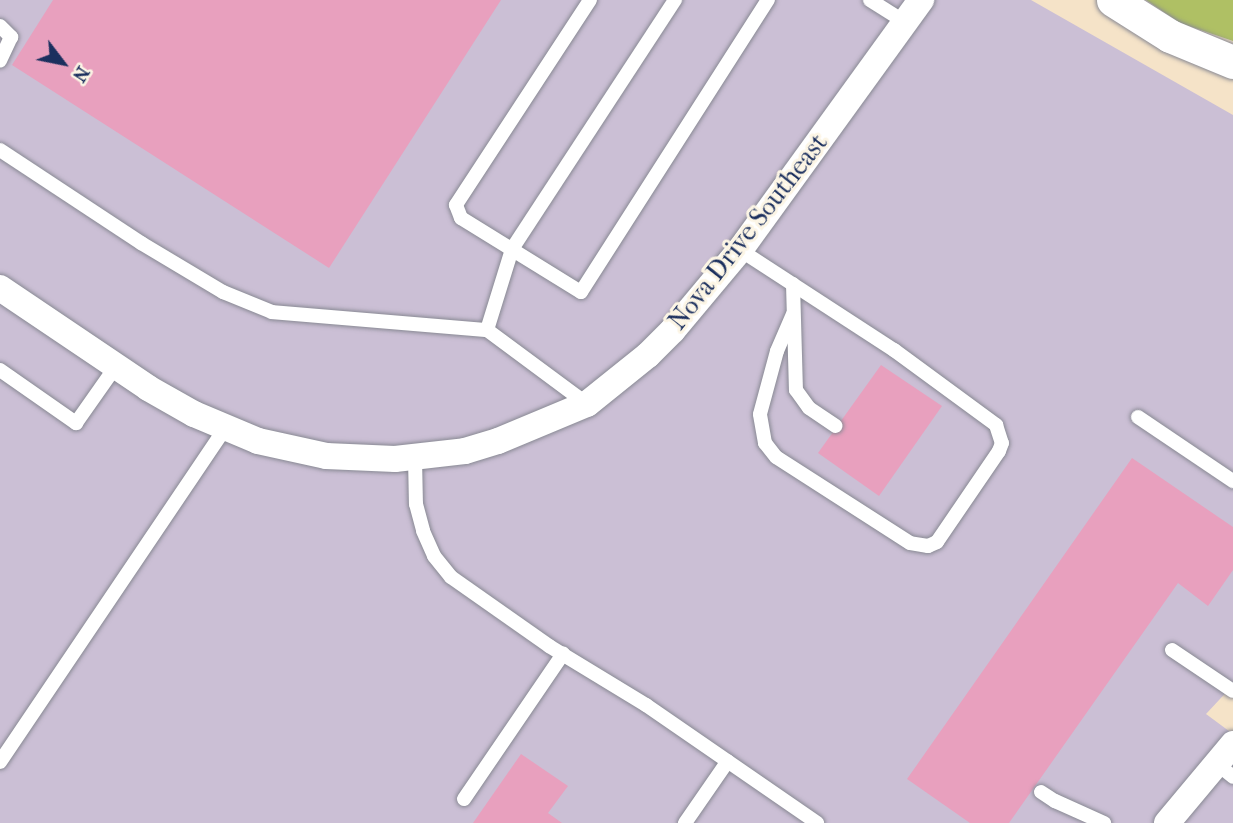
<!DOCTYPE html>
<html>
<head>
<meta charset="utf-8">
<style>
  body { margin:0 }
  #map { position:relative; width:1233px; height:823px; overflow:hidden; background:#f5e3c8; font-family:"IM FELL French Canon",serif }
  div>[style] { position:absolute }
  .industrial>* { inset:0; background:#cbbfd5 }
  .green>* { inset:0; background:#afc064 }
  .building>* { inset:0; background:#e8a0be }
  .roads { filter:drop-shadow(0 0 2px #888993) drop-shadow(0 0 2px #888993) }
  .service>* { height:14px; margin:-7px; padding:0 7px; transform-origin:7px; border-radius:7px; background:#fff }
  .minor>* { height:26px; margin:-13px; padding:0 13px; transform-origin:13px; border-radius:13px; background:#fff }
  .tertiary>* { height:33px; margin:-16.5px; padding:0 16.5px; transform-origin:16.5px; border-radius:16.5px; background:#fff }
  span { translate:-50% -50%; white-space:nowrap; text-align:center; line-height:1.15; -webkit-text-stroke:6px #fcf5e5; paint-order:stroke }
  .street-label { font-size:26px; color:#1b2f5e }
  .north { position:absolute; left:28px; top:28px; width:70px; height:70px; -webkit-text-stroke:5px #fcf5e5; paint-order:stroke; rotate:122deg; font-size:19px; font-weight:700; line-height:28px; text-align:center; color:#1b2f5e }
  .north::after { content:''; display:block; margin:auto; width:24px; height:32px; background:#1b2f5e; clip-path:polygon(50% 0,100% 100%,50% 72%,0 100%) }
</style>
</head>
<body>
<div id="map">
  <div class="industrial">
    <i style="clip-path:polygon(0 0,1031px 0,1233px 115px,1233px 685px,1206px 714px,1233px 734px,1233px 823px,0 823px)"></i>
  </div>
  <div class="green">
    <i style="clip-path:polygon(1146px 0,1233px 0,1233px 41px,1180px 23px)"></i>
  </div>
  <div class="building">
    <i style="clip-path:polygon(53px 0,501px 0,329px 268px,12px 65px)"></i>
    <i style="clip-path:polygon(881px 365px,942px 406px,879px 496px,818px 453px)"></i>
    <i style="clip-path:polygon(1132px 458px,1233px 527px,1233px 570px,1208px 606px,1178px 583px,1009px 823px,970px 823px,907px 779px)"></i>
    <i style="clip-path:polygon(521px 754px,568px 786px,548px 813px,562px 823px,473px 823px)"></i>
  </div>
  <div class="roads">
    <div class="service">
      <i style="left:590px;top:0;width:245px;rotate:123.2deg"></i>
      <i style="left:456px;top:205px;width:14px;rotate:69deg"></i>
      <i style="left:461px;top:218px;width:141px;rotate:31.7deg"></i>
      <i style="left:581px;top:292px;width:347px;rotate:-57.4deg"></i>
      <i style="left:870px;top:0;width:41px;rotate:32.2deg"></i>
      <i style="left:0;top:26px;width:16px;rotate:45deg"></i>
      <i style="left:11px;top:37px;width:26px;rotate:115deg"></i>
      <i style="left:0;top:150px;width:169px;rotate:33.4deg"></i>
      <i style="left:141px;top:243px;width:96px;rotate:30.9deg"></i>
      <i style="left:223px;top:292px;width:53px;rotate:22.2deg"></i>
      <i style="left:272px;top:312px;width:216px;rotate:4.8deg"></i>
      <i style="left:740px;top:250px;width:184px;rotate:33deg"></i>
      <i style="left:894px;top:350px;width:127px;rotate:36.3deg"></i>
      <i style="left:996px;top:425px;width:19px;rotate:72deg"></i>
      <i style="left:1002px;top:443px;width:9px;rotate:111deg"></i>
      <i style="left:999px;top:451px;width:110px;rotate:124.3deg"></i>
      <i style="left:937px;top:542px;width:10px;rotate:156deg"></i>
      <i style="left:928px;top:546px;width:18px;rotate:-171deg"></i>
      <i style="left:910px;top:543px;width:159px;rotate:-147.3deg"></i>
      <i style="left:776px;top:457px;width:18px;rotate:-128deg"></i>
      <i style="left:765px;top:443px;width:29px;rotate:-100deg"></i>
      <i style="left:760px;top:414px;width:65px;rotate:-74.9deg"></i>
      <i style="left:777px;top:351px;width:40px;rotate:-66.6deg"></i>
      <i style="left:793px;top:284px;width:106px;rotate:88.4deg"></i>
      <i style="left:796px;top:390px;width:22px;rotate:54deg"></i>
      <i style="left:809px;top:408px;width:32px;rotate:34deg"></i>
      <i style="left:0;top:370px;width:93px;rotate:34.9deg"></i>
      <i style="left:76px;top:423px;width:70px;rotate:-54.9deg"></i>
      <i style="left:587px;top:404px;width:124px;rotate:-143.5deg"></i>
      <i style="left:487px;top:330px;width:85px;rotate:-72.8deg"></i>
      <i style="left:512px;top:249px;width:298px;rotate:-56.8deg"></i>
      <i style="left:1138px;top:417px;width:115px;rotate:34deg"></i>
      <i style="left:415px;top:458px;width:46px;rotate:88.8deg"></i>
      <i style="left:416px;top:504px;width:28px;rotate:75deg"></i>
      <i style="left:423px;top:531px;width:27px;rotate:66deg"></i>
      <i style="left:434px;top:556px;width:27px;rotate:51deg"></i>
      <i style="left:451px;top:577px;width:120px;rotate:35.1deg"></i>
      <i style="left:549px;top:646px;width:114px;rotate:31.3deg"></i>
      <i style="left:646px;top:705px;width:208px;rotate:34.6deg"></i>
      <i style="left:1172px;top:650px;width:73px;rotate:33.9deg"></i>
      <i style="left:0;top:762px;width:402px;rotate:-56deg"></i>
      <i style="left:1216px;top:763px;width:22px;rotate:39deg"></i>
      <i style="left:1041px;top:792px;width:17px;rotate:33deg"></i>
      <i style="left:1055px;top:801px;width:54px;rotate:24.2deg"></i>
      <i style="left:464px;top:799px;width:176px;rotate:-55.7deg"></i>
      <i style="left:685px;top:823px;width:75px;rotate:-55.3deg"></i>
    </div>
    <div class="minor">
      <i style="left:0;top:288px;width:179px;rotate:34deg"></i>
      <i style="left:148px;top:388px;width:53px;rotate:29.5deg"></i>
      <i style="left:194px;top:414px;width:69px;rotate:22.9deg"></i>
      <i style="left:258px;top:441px;width:70px;rotate:12.4deg"></i>
      <i style="left:326px;top:456px;width:69px;rotate:2.5deg"></i>
      <i style="left:395px;top:459px;width:70px;rotate:-6.5deg"></i>
      <i style="left:465px;top:451px;width:34px;rotate:-17deg"></i>
      <i style="left:498px;top:441px;width:96px;rotate:-22.6deg"></i>
      <i style="left:587px;top:404px;width:78px;rotate:-38.8deg"></i>
      <i style="left:648px;top:355px;width:35px;rotate:-45deg"></i>
      <i style="left:673px;top:330px;width:104px;rotate:-50.1deg"></i>
      <i style="left:740px;top:250px;width:309px;rotate:-54.1deg"></i>
      <i style="left:1167px;top:823px;width:103px;rotate:-50.1deg"></i>
    </div>
    <div class="tertiary">
      <i style="left:1113px;top:0;width:67px;rotate:32.3deg"></i>
      <i style="left:1170px;top:36px;width:68px;rotate:22.4deg"></i>
    </div>
  </div>
  <div class="street-label">
    <span style="left:748px;top:232px;rotate:-52deg">Nova Drive Southeast</span>
  </div>
  <div class="north">N</div>
</div>
</body>
</html>
